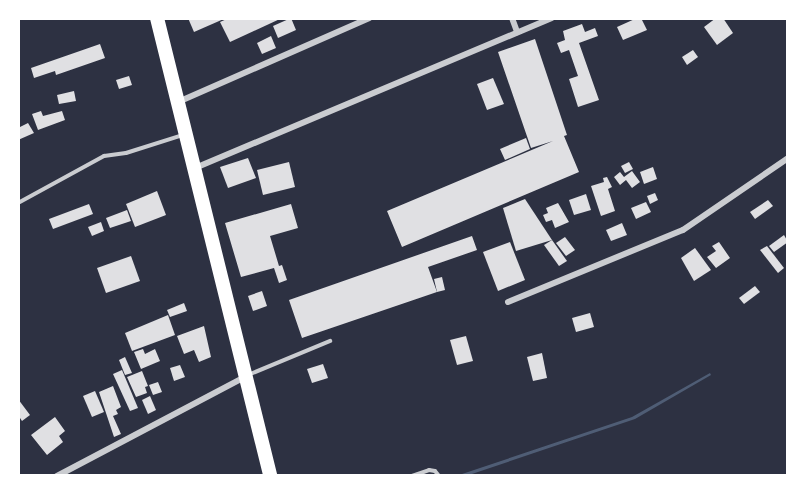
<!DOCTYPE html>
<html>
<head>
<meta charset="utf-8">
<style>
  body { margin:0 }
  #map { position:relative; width:806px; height:494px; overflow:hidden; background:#2d3142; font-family:"Public Sans",sans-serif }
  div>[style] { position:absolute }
  .water>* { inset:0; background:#4f5d75 }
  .building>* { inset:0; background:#e0e0e3 }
  .service>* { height:4px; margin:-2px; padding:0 2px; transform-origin:2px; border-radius:2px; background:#caccd0 }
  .minor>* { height:6px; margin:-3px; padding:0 3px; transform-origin:3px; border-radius:3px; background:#caccd0 }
  .trunk>* { height:14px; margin:-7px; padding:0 7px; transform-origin:7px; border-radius:7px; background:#fff }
  span { translate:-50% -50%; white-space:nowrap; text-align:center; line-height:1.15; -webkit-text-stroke:4.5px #fff; paint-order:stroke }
  .frame { position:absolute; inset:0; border:20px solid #fff; pointer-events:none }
</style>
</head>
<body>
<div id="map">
  <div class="water">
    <i style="clip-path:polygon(710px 373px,711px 375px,635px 419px,466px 476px,456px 476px,632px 417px)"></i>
  </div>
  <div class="building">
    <i style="clip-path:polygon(188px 18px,226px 18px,194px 32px)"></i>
    <i style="clip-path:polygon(229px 18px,282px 18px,230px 42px,220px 22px)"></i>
    <i style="clip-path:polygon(291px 18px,296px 30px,278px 38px,273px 26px)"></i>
    <i style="clip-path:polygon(637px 18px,641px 18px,647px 30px,623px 40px,617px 27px)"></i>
    <i style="clip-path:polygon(716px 18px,723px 18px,733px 33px,717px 45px,704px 27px)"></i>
    <i style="clip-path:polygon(582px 24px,585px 32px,595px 28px,598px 36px,579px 43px,599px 100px,578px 107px,569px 79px,578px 76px,569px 50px,561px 53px,557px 43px,565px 40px,563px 31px)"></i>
    <i style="clip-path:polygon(271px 36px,276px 48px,262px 54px,257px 43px)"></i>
    <i style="clip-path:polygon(535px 39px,567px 135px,564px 136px,579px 172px,402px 247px,387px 211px,553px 141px,531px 148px,498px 52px)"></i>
    <i style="clip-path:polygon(100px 44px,105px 58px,56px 75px,55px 71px,34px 78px,31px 68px)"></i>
    <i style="clip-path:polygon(693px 50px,698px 57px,687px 65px,682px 57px)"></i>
    <i style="clip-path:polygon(129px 76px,132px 85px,119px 89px,116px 80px)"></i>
    <i style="clip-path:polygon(493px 78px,504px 104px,487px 110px,477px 84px)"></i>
    <i style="clip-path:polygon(74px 91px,76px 101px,59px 104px,57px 95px)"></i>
    <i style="clip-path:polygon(41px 111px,43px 116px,62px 111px,65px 120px,38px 130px,32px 114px)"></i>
    <i style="clip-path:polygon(28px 123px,34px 133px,18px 140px,18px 128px)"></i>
    <i style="clip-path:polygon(526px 138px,530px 149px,505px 160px,500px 149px)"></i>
    <i style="clip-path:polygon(248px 158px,256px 178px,228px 188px,220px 167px)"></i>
    <i style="clip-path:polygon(289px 162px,295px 187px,263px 195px,257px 170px)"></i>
    <i style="clip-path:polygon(629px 162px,633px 169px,625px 173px,621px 166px)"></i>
    <i style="clip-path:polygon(653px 167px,657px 179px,644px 184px,640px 172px)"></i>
    <i style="clip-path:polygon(632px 171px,640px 182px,632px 188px,626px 180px,620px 185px,614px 177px,620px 172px,624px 177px)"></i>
    <i style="clip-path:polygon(607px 177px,612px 187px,608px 189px,615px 211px,601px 216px,591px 186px,604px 182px,603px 178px)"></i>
    <i style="clip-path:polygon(157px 191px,166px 215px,135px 227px,126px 204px)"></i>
    <i style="clip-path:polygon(655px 193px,658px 200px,650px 204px,647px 196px)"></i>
    <i style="clip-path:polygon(586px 194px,591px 210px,574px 215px,569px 200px)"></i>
    <i style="clip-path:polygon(525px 199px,552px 240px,516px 251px,503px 208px)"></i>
    <i style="clip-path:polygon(768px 200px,773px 206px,755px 219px,750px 212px)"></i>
    <i style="clip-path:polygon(646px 202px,651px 212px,636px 219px,631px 208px)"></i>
    <i style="clip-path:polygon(558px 203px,569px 222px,555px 228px,552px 220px,546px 222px,543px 215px,548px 213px,546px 208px)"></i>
    <i style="clip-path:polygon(89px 204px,93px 214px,53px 229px,49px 219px)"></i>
    <i style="clip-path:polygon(291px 204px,298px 228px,270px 236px,279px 266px,282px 265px,287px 280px,279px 283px,274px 268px,241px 277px,225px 223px)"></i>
    <i style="clip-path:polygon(127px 210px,131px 221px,110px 228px,106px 218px)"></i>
    <i style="clip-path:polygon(101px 222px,104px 231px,92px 236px,88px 227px)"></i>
    <i style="clip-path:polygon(622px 223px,627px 235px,611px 241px,606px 230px)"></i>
    <i style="clip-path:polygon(784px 235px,788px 242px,774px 252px,769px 246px)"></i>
    <i style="clip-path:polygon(472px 236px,477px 250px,428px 267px,437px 292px,302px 338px,289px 300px)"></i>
    <i style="clip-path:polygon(565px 237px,575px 250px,566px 256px,556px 243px)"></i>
    <i style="clip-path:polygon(552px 240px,567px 261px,559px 266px,544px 245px)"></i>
    <i style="clip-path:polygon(510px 242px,525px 280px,498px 291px,483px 252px)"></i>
    <i style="clip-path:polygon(719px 242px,730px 258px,716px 268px,707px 257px,716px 251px,712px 246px)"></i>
    <i style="clip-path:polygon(767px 246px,784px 268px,778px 273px,760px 250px)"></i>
    <i style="clip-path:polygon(695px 248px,711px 270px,694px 281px,681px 258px)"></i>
    <i style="clip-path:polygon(131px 256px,140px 281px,106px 293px,97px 268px)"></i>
    <i style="clip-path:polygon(442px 277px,445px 290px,437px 292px,434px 279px)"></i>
    <i style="clip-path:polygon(755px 286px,760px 292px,744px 304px,739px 298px)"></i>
    <i style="clip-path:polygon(262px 291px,267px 306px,253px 311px,248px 296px)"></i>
    <i style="clip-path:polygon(184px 303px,187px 311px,170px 317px,167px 310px)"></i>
    <i style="clip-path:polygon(590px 313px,594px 327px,576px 332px,572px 318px)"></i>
    <i style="clip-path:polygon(168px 315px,175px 335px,132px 351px,125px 333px)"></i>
    <i style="clip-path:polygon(204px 326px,211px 357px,199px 362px,194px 350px,184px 354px,177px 336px)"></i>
    <i style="clip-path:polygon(466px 336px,473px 361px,457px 365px,450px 340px)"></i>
    <i style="clip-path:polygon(143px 349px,145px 354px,155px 349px,160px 361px,141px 369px,134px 352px)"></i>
    <i style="clip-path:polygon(542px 353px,547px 378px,533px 381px,527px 357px)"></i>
    <i style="clip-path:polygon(125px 357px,132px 373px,125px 375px,119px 360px)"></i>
    <i style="clip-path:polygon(323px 364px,328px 378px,312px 383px,307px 369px)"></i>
    <i style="clip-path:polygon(180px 365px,185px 377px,174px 381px,170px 368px)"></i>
    <i style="clip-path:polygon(122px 370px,138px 408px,130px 411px,113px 374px)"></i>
    <i style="clip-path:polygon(142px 371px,148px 386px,145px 387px,147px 393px,136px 397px,127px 377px)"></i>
    <i style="clip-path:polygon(158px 382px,162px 392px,153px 395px,149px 385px)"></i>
    <i style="clip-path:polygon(113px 386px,121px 407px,116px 410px,118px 414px,113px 416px,121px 434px,114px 437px,99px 392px)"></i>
    <i style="clip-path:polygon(95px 391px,104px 412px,92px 417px,83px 396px)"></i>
    <i style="clip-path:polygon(150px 396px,156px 410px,148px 414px,142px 400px)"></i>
    <i style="clip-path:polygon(18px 399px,30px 415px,22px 421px,18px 415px)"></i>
    <i style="clip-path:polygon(55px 417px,65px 431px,59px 436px,63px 442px,47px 455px,31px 435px)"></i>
  </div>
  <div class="service">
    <i style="left:18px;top:203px;width:98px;rotate:-28.7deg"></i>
    <i style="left:104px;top:156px;width:22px;rotate:-8deg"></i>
    <i style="left:126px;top:153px;width:60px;rotate:-17.5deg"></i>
    <i style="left:248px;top:375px;width:89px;rotate:-22.5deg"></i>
    <i style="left:412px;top:476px;width:18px;rotate:-19deg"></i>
    <i style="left:429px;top:470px;width:6px;rotate:9deg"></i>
    <i style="left:435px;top:471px;width:6px;rotate:51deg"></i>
  </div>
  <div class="minor">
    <i style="left:512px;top:18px;width:15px;rotate:70deg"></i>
    <i style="left:178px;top:102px;width:209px;rotate:-23.7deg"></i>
    <i style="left:195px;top:168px;width:387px;rotate:-22.8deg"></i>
    <i style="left:508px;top:302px;width:189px;rotate:-22.4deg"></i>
    <i style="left:683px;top:230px;width:127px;rotate:-34.4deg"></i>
    <i style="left:57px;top:476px;width:212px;rotate:-27.8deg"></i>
  </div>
  <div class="trunk">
    <i style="left:157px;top:18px;width:472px;rotate:76.1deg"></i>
  </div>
  <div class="frame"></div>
</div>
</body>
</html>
